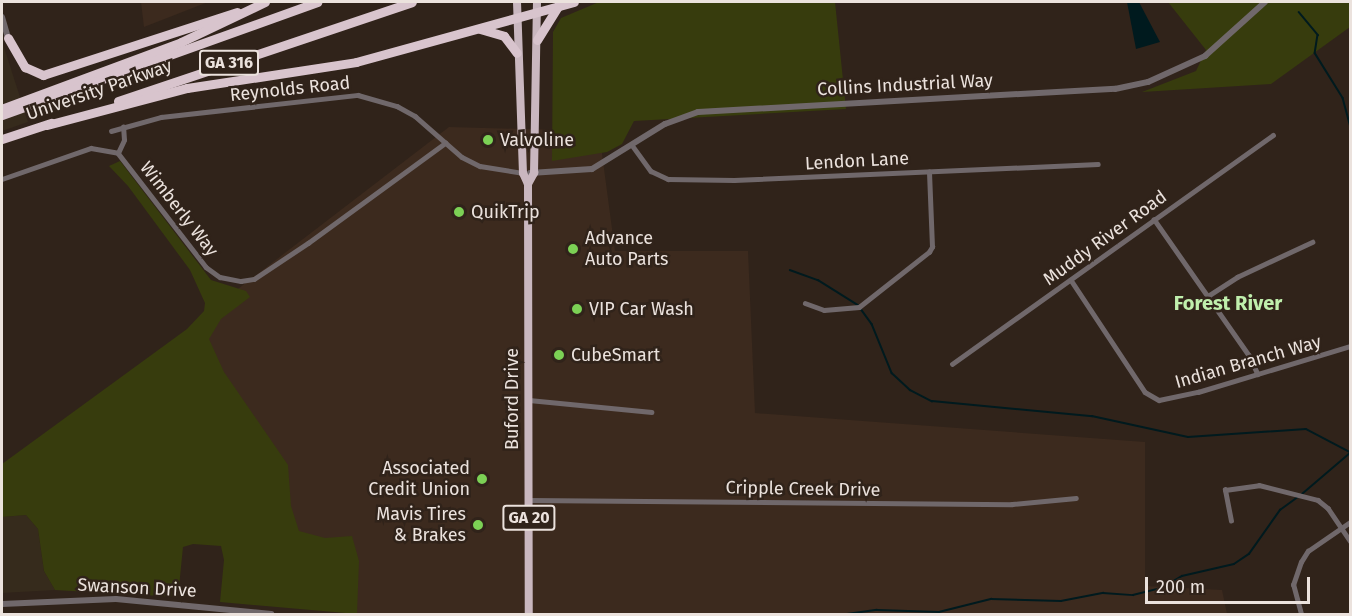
<!DOCTYPE html>
<html>
<head>
<meta charset="utf-8">
<style>
  body { margin:0 }
  #map { position:relative; width:1352px; height:616px; overflow:hidden; background:#30231a; font-family:"Fira Sans",sans-serif }
  div>[style] { position:absolute }
  .commercial>* { inset:0; background:#362b1c }
  .built>* { inset:0; background:#3c2a1e }
  .green>* { inset:0; background:#373c0d }
  .water>* { inset:0; background:#001a1e }
  .stream>* { height:1.5px; margin:-0.75px; padding:0 0.75px; transform-origin:0.75px; border-radius:0.75px; background:#001a1e }
  .minor>* { height:4.5px; margin:-2.25px; padding:0 2.25px; transform-origin:2.25px; border-radius:2.25px; background:#70686b }
  .tertiary>* { height:6px; margin:-3px; padding:0 3px; transform-origin:3px; border-radius:3px; background:#70686b }
  .trunk>* { height:8px; margin:-4px; padding:0 4px; transform-origin:4px; border-radius:4px; background:#c9b7bf }
  .motorway>* { height:9px; margin:-4.5px; padding:0 4.5px; transform-origin:4.5px; border-radius:4.5px; background:#d8c4cd }
  .dots>* { width:16px; height:16px; translate:-50% -50%; box-sizing:border-box; border:3px solid #30231a; border-radius:50% }
  span { translate:-50% -50%; white-space:nowrap; text-align:center; line-height:1.15; -webkit-text-stroke:5px #30231a; paint-order:stroke }
  .shield-label span { padding:2px 4px; background:#30231a; border:2px solid; border-radius:4px; -webkit-text-stroke-width:0 }
  .shield-label { font-size:16px; color:#ebe2dd; font-weight:700 }
  .street-label { font-size:18px; color:#ebe2dd }
  .poi-label { font-size:18px; color:#ebe2dd }
  .left { translate:0 -50%; text-align:left }
  .right { translate:-100% -50%; text-align:right }
  .neighbourhood-label { font-size:20px; color:#c0efad; font-weight:700 }
  .frame { position:absolute; inset:0; border:3px solid #ebe2dd; pointer-events:none }
  .scale { position:absolute; left:1145px; top:577px; width:165px; height:27px; box-sizing:border-box; border:3px solid #ebe2dd; border-top:0; padding-left:8px; font-size:18px; line-height:21px; white-space:nowrap; color:#ebe2dd; -webkit-text-stroke:4px #30231a; paint-order:stroke }
</style>
</head>
<body>
<div id="map">
  <div class="commercial">
    <i style="clip-path:polygon(2px 41px,28px 122px,2px 131px)"></i>
    <i style="clip-path:polygon(26px 515px,38px 529px,44px 571px,55px 590px,2px 593px,2px 517px)"></i>
  </div>
  <div class="built">
    <i style="clip-path:polygon(141px 2px,208px 2px,144px 27px)"></i>
    <i style="clip-path:polygon(449px 127px,599px 131px,615px 251px,748px 251px,755px 413px,1145px 442px,1145px 586px,1222px 590px,1227px 614px,350px 614px,289px 545px,191px 325px)"></i>
  </div>
  <div class="green">
    <i style="clip-path:polygon(599px 2px,835px 2px,846px 109px,634px 121px,622px 144px,607px 152px,552px 161px,553px 32px,561px 18px)"></i>
    <i style="clip-path:polygon(1168px 2px,1350px 2px,1350px 27px,1271px 84px,1142px 92px,1196px 71px,1206px 50px)"></i>
    <i style="clip-path:polygon(120px 161px,211px 280px,246px 291px,250px 297px,221px 319px,209px 339px,224px 372px,288px 465px,291px 506px,299px 531px,325px 538px,352px 536px,359px 561px,357px 614px,220px 602px,224px 560px,221px 546px,193px 544px,183px 547px,178px 597px,55px 590px,44px 571px,38px 529px,26px 515px,2px 517px,2px 464px,187px 329px,204px 311px,205px 303px,190px 270px,128px 186px,109px 166px)"></i>
  </div>
  <div class="water">
    <i style="clip-path:polygon(1127px 2px,1139px 2px,1160px 42px,1136px 49px)"></i>
  </div>
  <div class="stream">
    <i style="left:1299px;top:12px;width:30px;rotate:50deg"></i>
    <i style="left:1318px;top:35px;width:18px;rotate:99deg"></i>
    <i style="left:1315px;top:53px;width:53px;rotate:58.1deg"></i>
    <i style="left:1343px;top:98px;width:28px;rotate:75deg"></i>
    <i style="left:790px;top:270px;width:30px;rotate:20deg"></i>
    <i style="left:818px;top:280px;width:47px;rotate:32deg"></i>
    <i style="left:861px;top:309px;width:19px;rotate:54deg"></i>
    <i style="left:872px;top:324px;width:53px;rotate:67.8deg"></i>
    <i style="left:892px;top:373px;width:25px;rotate:43deg"></i>
    <i style="left:910px;top:390px;width:25px;rotate:27deg"></i>
    <i style="left:932px;top:401px;width:161px;rotate:5.4deg"></i>
    <i style="left:1092px;top:416px;width:98px;rotate:12.3deg"></i>
    <i style="left:1188px;top:437px;width:118px;rotate:-3.9deg"></i>
    <i style="left:1306px;top:429px;width:50px;rotate:27.6deg"></i>
    <i style="left:1302px;top:494px;width:63px;rotate:-40.5deg"></i>
    <i style="left:847px;top:614px;width:30px;rotate:-8deg"></i>
    <i style="left:877px;top:610px;width:62px;rotate:1.8deg"></i>
    <i style="left:939px;top:612px;width:54px;rotate:-14deg"></i>
    <i style="left:991px;top:599px;width:70px;rotate:1.6deg"></i>
    <i style="left:1061px;top:601px;width:43px;rotate:-10.8deg"></i>
    <i style="left:1103px;top:593px;width:30px;rotate:4deg"></i>
    <i style="left:1133px;top:595px;width:30px;rotate:-14deg"></i>
    <i style="left:1162px;top:588px;width:23px;rotate:-31deg"></i>
    <i style="left:1182px;top:576px;width:53px;rotate:-13deg"></i>
    <i style="left:1234px;top:564px;width:18px;rotate:-34deg"></i>
    <i style="left:1249px;top:554px;width:54px;rotate:-54.8deg"></i>
    <i style="left:1280px;top:510px;width:22px;rotate:-36deg"></i>
  </div>
  <div class="minor">
    <i style="left:111px;top:131px;width:52px;rotate:-15.6deg"></i>
    <i style="left:161px;top:117px;width:198px;rotate:-6.4deg"></i>
    <i style="left:358px;top:95px;width:41px;rotate:15.8deg"></i>
    <i style="left:397px;top:106px;width:21px;rotate:29deg"></i>
    <i style="left:415px;top:116px;width:62px;rotate:41.1deg"></i>
    <i style="left:462px;top:157px;width:20px;rotate:27deg"></i>
    <i style="left:480px;top:166px;width:44px;rotate:9.2deg"></i>
    <i style="left:632px;top:145px;width:32px;rotate:54deg"></i>
    <i style="left:651px;top:171px;width:19px;rotate:25deg"></i>
    <i style="left:668px;top:179px;width:66px;rotate:0.9deg"></i>
    <i style="left:734px;top:180px;width:364px;rotate:-2.5deg"></i>
    <i style="left:118px;top:153px;width:14px;rotate:-65deg"></i>
    <i style="left:124px;top:140px;width:13px;rotate:-94deg"></i>
    <i style="left:2px;top:179px;width:94px;rotate:-19.2deg"></i>
    <i style="left:91px;top:148px;width:27px;rotate:10deg"></i>
    <i style="left:118px;top:153px;width:144px;rotate:52.3deg"></i>
    <i style="left:206px;top:267px;width:17px;rotate:36deg"></i>
    <i style="left:220px;top:277px;width:21px;rotate:11deg"></i>
    <i style="left:241px;top:281px;width:13px;rotate:-9deg"></i>
    <i style="left:254px;top:279px;width:65px;rotate:-33.7deg"></i>
    <i style="left:308px;top:243px;width:170px;rotate:-36.1deg"></i>
    <i style="left:1154px;top:219px;width:166px;rotate:55.1deg"></i>
    <i style="left:1249px;top:355px;width:21px;rotate:65deg"></i>
    <i style="left:1071px;top:280px;width:134px;rotate:56.5deg"></i>
    <i style="left:1145px;top:392px;width:16px;rotate:30deg"></i>
    <i style="left:1159px;top:400px;width:40px;rotate:-12deg"></i>
    <i style="left:1198px;top:392px;width:159px;rotate:-16.8deg"></i>
    <i style="left:1208px;top:296px;width:35px;rotate:-33deg"></i>
    <i style="left:1237px;top:277px;width:83px;rotate:-25deg"></i>
    <i style="left:805px;top:303px;width:20px;rotate:20deg"></i>
    <i style="left:824px;top:310px;width:35px;rotate:-5deg"></i>
    <i style="left:859px;top:307px;width:89px;rotate:-38.2deg"></i>
    <i style="left:929px;top:252px;width:6px;rotate:-59deg"></i>
    <i style="left:932px;top:247px;width:75px;rotate:-92.3deg"></i>
    <i style="left:952px;top:364px;width:394px;rotate:-35.5deg"></i>
    <i style="left:529px;top:400px;width:123px;rotate:5.6deg"></i>
    <i style="left:528px;top:500px;width:484px;rotate:0.5deg"></i>
    <i style="left:1012px;top:504px;width:64px;rotate:-5.4deg"></i>
    <i style="left:1231px;top:521px;width:32px;rotate:-101deg"></i>
    <i style="left:1225px;top:490px;width:34px;rotate:-8deg"></i>
    <i style="left:1259px;top:485px;width:61px;rotate:14.3deg"></i>
    <i style="left:1318px;top:500px;width:13px;rotate:39deg"></i>
    <i style="left:1328px;top:508px;width:40px;rotate:56deg"></i>
    <i style="left:1301px;top:614px;width:30px;rotate:-105deg"></i>
    <i style="left:1293px;top:585px;width:24px;rotate:-71deg"></i>
    <i style="left:1301px;top:562px;width:13px;rotate:-58deg"></i>
    <i style="left:1308px;top:551px;width:51px;rotate:-34.6deg"></i>
  </div>
  <div class="tertiary">
    <i style="left:2px;top:17px;width:22px;rotate:74deg"></i>
    <i style="left:530px;top:173px;width:62px;rotate:-3.7deg"></i>
    <i style="left:592px;top:169px;width:86px;rotate:-31.7deg"></i>
    <i style="left:665px;top:124px;width:35px;rotate:-20deg"></i>
    <i style="left:698px;top:112px;width:418px;rotate:-3.2deg"></i>
    <i style="left:1115px;top:89px;width:34px;rotate:-12deg"></i>
    <i style="left:1148px;top:82px;width:63px;rotate:-24.5deg"></i>
    <i style="left:1205px;top:56px;width:81px;rotate:-42deg"></i>
    <i style="left:2px;top:604px;width:114px;rotate:-2.5deg"></i>
    <i style="left:116px;top:599px;width:156px;rotate:5.5deg"></i>
  </div>
  <div class="trunk">
    <i style="left:517px;top:2px;width:171px;rotate:88deg"></i>
    <i style="left:523px;top:173px;width:12px;rotate:66deg"></i>
    <i style="left:528px;top:184px;width:430px;rotate:89.9deg"></i>
    <i style="left:528px;top:184px;width:13px;rotate:-61deg"></i>
    <i style="left:534px;top:173px;width:171px;rotate:-89deg"></i>
  </div>
  <div class="motorway">
    <i style="left:480px;top:29px;width:25px;rotate:16deg"></i>
    <i style="left:504px;top:36px;width:21px;rotate:53deg"></i>
    <i style="left:8px;top:38px;width:34px;rotate:60deg"></i>
    <i style="left:25px;top:67px;width:20px;rotate:24deg"></i>
    <i style="left:43px;top:75px;width:204px;rotate:-18deg"></i>
    <i style="left:537px;top:40px;width:39px;rotate:-58deg"></i>
    <i style="left:118px;top:101px;width:310px;rotate:-18.6deg"></i>
    <i style="left:4px;top:108px;width:189px;rotate:-20.4deg"></i>
    <i style="left:181px;top:42px;width:93px;rotate:-25.5deg"></i>
    <i style="left:2px;top:115px;width:335px;rotate:-19.7deg"></i>
    <i style="left:47px;top:125px;width:145px;rotate:-14.8deg"></i>
    <i style="left:187px;top:88px;width:171px;rotate:-8.7deg"></i>
    <i style="left:356px;top:62px;width:226px;rotate:-15.4deg"></i>
    <i style="left:2px;top:139px;width:52px;rotate:-18.1deg"></i>
  </div>
  <div class="dots">
    <i style="left:488px;top:140px;background:#7cd155"></i>
    <i style="left:459px;top:212px;background:#7cd155"></i>
    <i style="left:573px;top:249px;background:#7cd155"></i>
    <i style="left:577px;top:309px;background:#7cd155"></i>
    <i style="left:559px;top:355px;background:#7cd155"></i>
    <i style="left:482px;top:479px;background:#7cd155"></i>
    <i style="left:478px;top:525px;background:#7cd155"></i>
  </div>
  <div class="shield-label">
    <span style="left:229px;top:63px">GA 316</span>
    <span style="left:529px;top:518px">GA 20</span>
  </div>
  <div class="street-label">
    <span style="left:905px;top:85px;rotate:-3deg">Collins Industrial Way</span>
    <span style="left:290px;top:89px;rotate:-6deg">Reynolds Road</span>
    <span style="left:99px;top:90px;rotate:-19deg">University Parkway</span>
    <span style="left:857px;top:161px;rotate:-3deg">Lendon Lane</span>
    <span style="left:179px;top:209px;rotate:52deg">Wimberly Way</span>
    <span style="left:1105px;top:238px;rotate:-36deg">Muddy River Road</span>
    <span style="left:1248px;top:362px;rotate:-16deg">Indian Branch Way</span>
    <span style="left:512px;top:399px;rotate:-90deg">Buford Drive</span>
    <span style="left:803px;top:489px;rotate:1deg">Cripple Creek Drive</span>
    <span style="left:137px;top:588px;rotate:3deg">Swanson Drive</span>
  </div>
  <div class="poi-label">
    <span class="left" style="left:500px;top:140px">Valvoline</span>
    <span class="left" style="left:471px;top:212px">QuikTrip</span>
    <span class="left" style="left:585px;top:249px">Advance<br>Auto Parts</span>
    <span class="left" style="left:589px;top:309px">VIP Car Wash</span>
    <span class="left" style="left:571px;top:355px">CubeSmart</span>
    <span class="right" style="left:470px;top:479px">Associated<br>Credit Union</span>
    <span class="right" style="left:466px;top:525px">Mavis Tires<br>&amp; Brakes</span>
  </div>
  <div class="neighbourhood-label">
    <span style="left:1228px;top:303px">Forest River</span>
  </div>
  <div class="frame"></div>
  <div class="scale">200 m</div>
</div>
</body>
</html>
